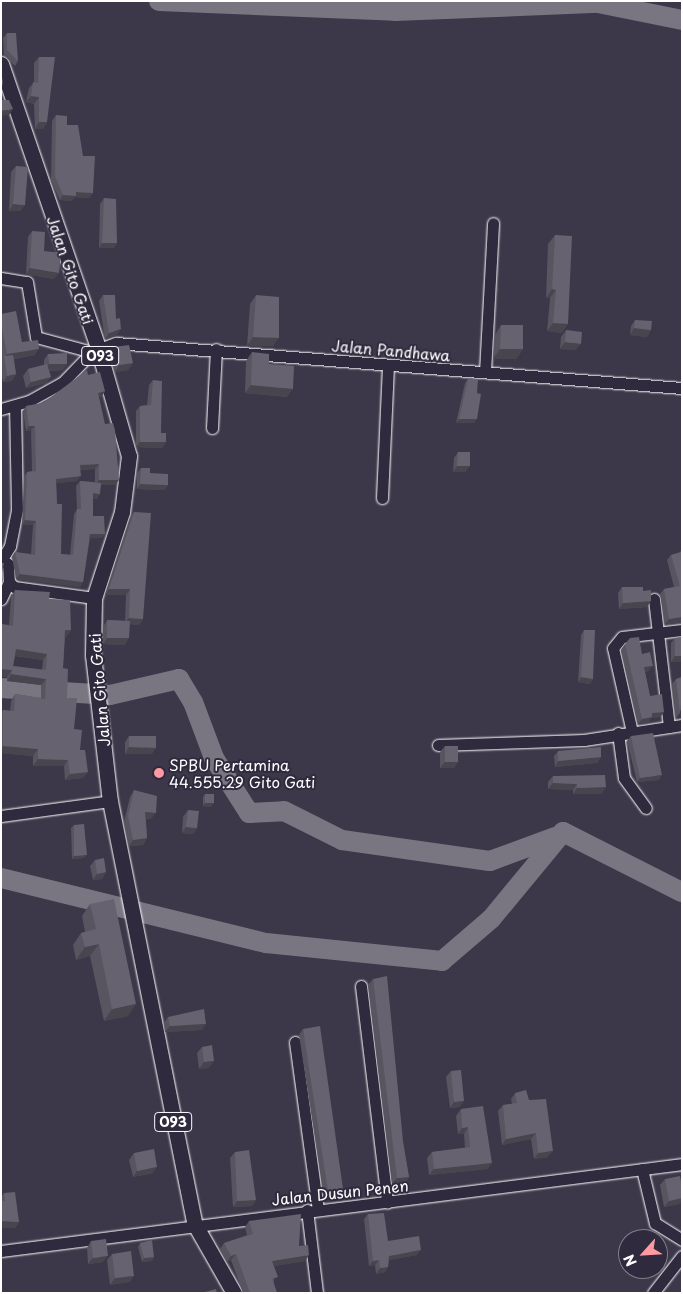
<!DOCTYPE html>
<html>
<head>
<meta charset="utf-8">
<style>
  body { margin:0 }
  #map { position:relative; width:683px; height:1294px; overflow:hidden; background:#3c3749; font-family:"Playpen Sans",sans-serif }
  div>[style] { position:absolute }
  .river>* { height:20px; margin:-10px; padding:0 10px; transform-origin:10px; border-radius:10px; background:#797682 }
  .roads { filter:drop-shadow(0 0 1px #fff) drop-shadow(0 0 1px #fff) }
  .minor>* { height:11px; margin:-5.5px; padding:0 5.5px; transform-origin:5.5px; border-radius:5.5px; background:#2f2a3d }
  .major>* { height:15px; margin:-7.5px; padding:0 7.5px; transform-origin:7.5px; border-radius:7.5px; background:#2f2a3d }
  .wall>* { inset:0; background:#585460 }
  .shaded-wall>* { inset:0; background:#47454e }
  .building>* { inset:0; background:#666270 }
  .dots>* { width:14px; height:14px; translate:-50% -50%; box-sizing:border-box; border:2px solid #2f2a3d; border-radius:50% }
  span { translate:-50% -50%; white-space:nowrap; text-align:center; line-height:1.15; -webkit-text-stroke:4px #2f2a3d; paint-order:stroke }
  .shield-label span { padding:1px 4px; background:#2f2a3d; border:1px solid; border-radius:4px; -webkit-text-stroke-width:0 }
  .shield-label { font-size:14px; color:#fff; font-weight:700 }
  .street-label { font-size:15px; color:#fff }
  .poi-label { font-size:15px; color:#fff }
  .left { translate:0 -50%; text-align:left }
  .frame { position:absolute; inset:0; border:2px solid #fff; pointer-events:none }
  .north { position:absolute; left:618px; top:1229px; width:50px; height:50px; box-sizing:border-box; background:#2f2a3d; border:1px solid #827f8b; border-radius:50%; rotate:244deg; font-size:14px; font-weight:700; line-height:20px; text-align:center; color:#fff }
  .north::after { content:''; display:block; margin:auto; width:18px; height:22px; background:#ff9aa2; clip-path:polygon(50% 0,100% 100%,50% 72%,0 100%) }
</style>
</head>
<body>
<div id="map">
  <div class="river">
    <i style="left:159px;top:1px;width:236px;rotate:2.4deg"></i>
    <i style="left:395px;top:11px;width:203px;rotate:-2.3deg"></i>
    <i style="left:598px;top:3px;width:86px;rotate:11.4deg"></i>
    <i style="left:1px;top:688px;width:109px;rotate:3.7deg"></i>
    <i style="left:110px;top:695px;width:71px;rotate:-13.1deg"></i>
    <i style="left:179px;top:679px;width:27px;rotate:59deg"></i>
    <i style="left:193px;top:702px;width:60px;rotate:69.4deg"></i>
    <i style="left:214px;top:758px;width:65px;rotate:57.5deg"></i>
    <i style="left:249px;top:813px;width:35px;rotate:-3deg"></i>
    <i style="left:284px;top:811px;width:65px;rotate:26.6deg"></i>
    <i style="left:342px;top:840px;width:149px;rotate:8.1deg"></i>
    <i style="left:490px;top:861px;width:69px;rotate:-20.3deg"></i>
    <i style="left:1px;top:878px;width:273px;rotate:13.8deg"></i>
    <i style="left:266px;top:943px;width:177px;rotate:5.8deg"></i>
    <i style="left:442px;top:961px;width:65px;rotate:-40.6deg"></i>
    <i style="left:491px;top:919px;width:113px;rotate:-50.4deg"></i>
    <i style="left:563px;top:832px;width:133px;rotate:26.8deg"></i>
  </div>
  <div class="roads">
    <div class="minor">
      <i style="left:1px;top:278px;width:26px;rotate:9deg"></i>
      <i style="left:27px;top:282px;width:56px;rotate:80.7deg"></i>
      <i style="left:36px;top:337px;width:58px;rotate:15deg"></i>
      <i style="left:485px;top:372px;width:149px;rotate:-86.9deg"></i>
      <i style="left:1px;top:409px;width:29px;rotate:-16deg"></i>
      <i style="left:29px;top:401px;width:38px;rotate:-29deg"></i>
      <i style="left:62px;top:383px;width:43px;rotate:-45.9deg"></i>
      <i style="left:92px;top:352px;width:26px;rotate:-21deg"></i>
      <i style="left:116px;top:343px;width:568px;rotate:4.55deg"></i>
      <i style="left:212px;top:428px;width:79px;rotate:-87.1deg"></i>
      <i style="left:382px;top:498px;width:132px;rotate:-87.4deg"></i>
      <i style="left:1px;top:559px;width:9px;rotate:36deg"></i>
      <i style="left:8px;top:564px;width:18px;rotate:87deg"></i>
      <i style="left:9px;top:582px;width:7px;rotate:45deg"></i>
      <i style="left:14px;top:587px;width:81px;rotate:7.8deg"></i>
      <i style="left:2px;top:559px;width:15px;rotate:-58deg"></i>
      <i style="left:10px;top:546px;width:38px;rotate:-79deg"></i>
      <i style="left:17px;top:509px;width:103px;rotate:-91.1deg"></i>
      <i style="left:1px;top:599px;width:19px;rotate:-65deg"></i>
      <i style="left:654px;top:599px;width:129px;rotate:83.3deg"></i>
      <i style="left:632px;top:732px;width:86px;rotate:-102.7deg"></i>
      <i style="left:613px;top:648px;width:14px;rotate:-51deg"></i>
      <i style="left:622px;top:637px;width:60px;rotate:-6.7deg"></i>
      <i style="left:618px;top:733px;width:45px;rotate:82.4deg"></i>
      <i style="left:624px;top:778px;width:37px;rotate:54deg"></i>
      <i style="left:438px;top:745px;width:146px;rotate:-2deg"></i>
      <i style="left:584px;top:740px;width:99px;rotate:-8.7deg"></i>
      <i style="left:1px;top:816px;width:110px;rotate:-7.8deg"></i>
      <i style="left:361px;top:986px;width:218px;rotate:83.1deg"></i>
      <i style="left:295px;top:1042px;width:169px;rotate:82.2deg"></i>
      <i style="left:642px;top:1169px;width:56px;rotate:76.5deg"></i>
      <i style="left:655px;top:1223px;width:32px;rotate:32deg"></i>
      <i style="left:307px;top:1210px;width:84px;rotate:83.1deg"></i>
      <i style="left:1px;top:1251px;width:687px;rotate:-7.28deg"></i>
      <i style="left:653px;top:1293px;width:47px;rotate:-51.9deg"></i>
    </div>
    <div class="major">
      <i style="left:1px;top:64px;width:300px;rotate:71.1deg"></i>
      <i style="left:98px;top:348px;width:112px;rotate:74deg"></i>
      <i style="left:129px;top:456px;width:56px;rotate:97.1deg"></i>
      <i style="left:122px;top:512px;width:90px;rotate:108deg"></i>
      <i style="left:94px;top:598px;width:57px;rotate:91deg"></i>
      <i style="left:93px;top:655px;width:147px;rotate:83.4deg"></i>
      <i style="left:110px;top:801px;width:430px;rotate:78.7deg"></i>
      <i style="left:194px;top:1223px;width:81px;rotate:60.3deg"></i>
    </div>
  </div>
  <div class="wall">
    <i style="clip-path:polygon(7px 33px,18px 61px,15px 66px,4px 55px,3px 38px)"></i>
    <i style="clip-path:polygon(39px 57px,47px 122px,43px 129px,35px 129px,34px 104px,26px 102px,29px 88px,34px 82px,34px 63px)"></i>
    <i style="clip-path:polygon(56px 115px,67px 125px,83px 156px,93px 193px,89px 198px,75px 197px,72px 201px,60px 200px,51px 181px,52px 121px)"></i>
    <i style="clip-path:polygon(16px 166px,25px 205px,20px 211px,9px 211px,11px 172px)"></i>
    <i style="clip-path:polygon(104px 198px,117px 243px,114px 248px,99px 248px,100px 204px)"></i>
    <i style="clip-path:polygon(32px 231px,44px 251px,54px 279px,26px 274px,28px 237px)"></i>
    <i style="clip-path:polygon(555px 235px,562px 333px,547px 331px,550px 298px,546px 298px,548px 244px)"></i>
    <i style="clip-path:polygon(103px 295px,116px 336px,105px 339px,99px 301px)"></i>
    <i style="clip-path:polygon(256px 295px,273px 346px,247px 346px,250px 304px)"></i>
    <i style="clip-path:polygon(1px 314px,22px 342px,35px 355px,14px 359px,16px 374px,12px 381px,3px 382px,1px 372px,1px 360px,2px 358px,1px 352px)"></i>
    <i style="clip-path:polygon(635px 320px,651px 330px,647px 337px,630px 335px,631px 326px)"></i>
    <i style="clip-path:polygon(501px 325px,523px 349px,516px 359px,493px 359px,495px 335px)"></i>
    <i style="clip-path:polygon(566px 330px,576px 350px,560px 349px,561px 337px)"></i>
    <i style="clip-path:polygon(114px 347px,133px 363px,128px 370px,115px 372px,110px 353px)"></i>
    <i style="clip-path:polygon(252px 352px,269px 364px,287px 397px,245px 393px,246px 361px)"></i>
    <i style="clip-path:polygon(48px 354px,63px 370px,49px 371px,51px 377px,46px 383px,26px 388px,23px 376px,28px 369px,44px 365px,44px 360px)"></i>
    <i style="clip-path:polygon(evenodd,88px 375px,105px 391px,102px 396px,99px 397px,115px 485px,101px 485px,97px 499px,93px 498px,93px 516px,105px 534px,101px 538px,90px 538px,83px 582px,80px 587px,16px 579px,12px 557px,15px 552px,31px 554px,33px 525px,22px 525px,24px 477px,27px 472px,32px 471px,31px 430px,26px 431px,23px 411px,26px 406px,43px 403px,88px 375px,95px 469px,95px 482px,80px 481px,76px 486px,77px 509px,74px 514px,70px 555px,61px 554px,57px 504px,56px 483px,77px 481px,80px 470px,95px 469px)"></i>
    <i style="clip-path:polygon(468px 379px,474px 423px,456px 423px,465px 383px)"></i>
    <i style="clip-path:polygon(153px 380px,161px 433px,166px 442px,162px 448px,136px 447px,136px 411px,140px 406px,147px 405px,149px 385px)"></i>
    <i style="clip-path:polygon(458px 452px,470px 466px,465px 472px,453px 472px,454px 458px)"></i>
    <i style="clip-path:polygon(141px 468px,150px 473px,168px 485px,164px 490px,137px 489px,137px 473px)"></i>
    <i style="clip-path:polygon(134px 512px,143px 619px,139px 625px,130px 624px,125px 645px,103px 644px,103px 627px,107px 620px,125px 621px,126px 595px,105px 595px,130px 518px)"></i>
    <i style="clip-path:polygon(682px 549px,682px 622px,665px 624px,660px 594px,664px 589px,674px 587px,667px 560px,671px 555px,680px 552px)"></i>
    <i style="clip-path:polygon(622px 587px,643px 591px,647px 607px,619px 609px,618px 593px)"></i>
    <i style="clip-path:polygon(evenodd,15px 590px,49px 599px,71px 630px,66px 637px,65px 637px,63px 668px,67px 698px,74px 729px,80px 750px,88px 772px,83px 778px,65px 780px,64px 766px,33px 766px,33px 756px,1px 753px,1px 712px,3px 710px,10px 711px,11px 701px,15px 694px,41px 698px,41px 685px,7px 681px,7px 677px,1px 676px,1px 624px,9px 625px,11px 597px,15px 590px,15px 656px,43px 660px,42px 670px,13px 666px,15px 656px)"></i>
    <i style="clip-path:polygon(584px 630px,593px 679px,590px 684px,578px 682px,581px 635px)"></i>
    <i style="clip-path:polygon(675px 638px,682px 662px,671px 662px,671px 643px)"></i>
    <i style="clip-path:polygon(625px 644px,642px 654px,649px 671px,645px 672px,650px 696px,664px 712px,660px 717px,651px 718px,648px 723px,638px 724px,621px 650px)"></i>
    <i style="clip-path:polygon(682px 677px,682px 710px,680px 710px,680px 713px,676px 718px,672px 684px,676px 679px)"></i>
    <i style="clip-path:polygon(129px 736px,152px 754px,125px 754px,125px 742px)"></i>
    <i style="clip-path:polygon(631px 736px,659px 780px,637px 782px,627px 741px)"></i>
    <i style="clip-path:polygon(445px 746px,458px 762px,454px 768px,440px 768px,440px 752px)"></i>
    <i style="clip-path:polygon(558px 751px,601px 757px,597px 763px,555px 767px,554px 756px)"></i>
    <i style="clip-path:polygon(553px 776px,606px 787px,601px 794px,573px 794px,573px 790px,548px 789px,548px 782px)"></i>
    <i style="clip-path:polygon(134px 790px,151px 819px,146px 819px,147px 838px,143px 845px,129px 846px,124px 822px,130px 797px)"></i>
    <i style="clip-path:polygon(205px 794px,211px 807px,203px 806px,203px 797px)"></i>
    <i style="clip-path:polygon(188px 810px,197px 828px,193px 834px,182px 833px,183px 817px)"></i>
    <i style="clip-path:polygon(74px 825px,84px 858px,72px 859px,71px 828px)"></i>
    <i style="clip-path:polygon(95px 860px,106px 872px,102px 879px,93px 880px,90px 866px)"></i>
    <i style="clip-path:polygon(90px 904px,128px 1016px,104px 1021px,90px 956px,76px 960px,73px 945px,81px 933px,85px 932px,82px 916px)"></i>
    <i style="clip-path:polygon(373px 979px,409px 1177px,405px 1183px,392px 1184px,368px 985px)"></i>
    <i style="clip-path:polygon(168px 1017px,202px 1030px,165px 1032px,164px 1023px)"></i>
    <i style="clip-path:polygon(303px 1029px,343px 1189px,339px 1195px,324px 1196px,299px 1035px)"></i>
    <i style="clip-path:polygon(202px 1047px,209px 1068px,199px 1069px,197px 1053px)"></i>
    <i style="clip-path:polygon(451px 1071px,460px 1107px,450px 1108px,446px 1077px)"></i>
    <i style="clip-path:polygon(515px 1093px,529px 1100px,548px 1157px,534px 1159px,531px 1139px,502px 1145px,498px 1111px,503px 1105px,512px 1104px,511px 1099px)"></i>
    <i style="clip-path:polygon(461px 1109px,488px 1169px,429px 1175px,427px 1158px,432px 1152px,465px 1148px,464px 1134px,458px 1134px,456px 1116px)"></i>
    <i style="clip-path:polygon(235px 1152px,256px 1200px,252px 1206px,233px 1207px,230px 1158px)"></i>
    <i style="clip-path:polygon(134px 1153px,153px 1173px,133px 1177px,129px 1160px)"></i>
    <i style="clip-path:polygon(665px 1179px,682px 1187px,682px 1201px,679px 1204px,664px 1207px,660px 1185px)"></i>
    <i style="clip-path:polygon(4px 1193px,19px 1222px,15px 1228px,1px 1228px,1px 1197px)"></i>
    <i style="clip-path:polygon(368px 1214px,388px 1241px,417px 1255px,389px 1260px,388px 1267px,385px 1272px,376px 1274px,375px 1265px,369px 1266px,364px 1219px)"></i>
    <i style="clip-path:polygon(249px 1221px,299px 1246px,305px 1261px,274px 1266px,274px 1283px,277px 1293px,243px 1293px,231px 1260px,227px 1262px,220px 1249px,224px 1243px,247px 1235px,245px 1227px)"></i>
    <i style="clip-path:polygon(91px 1241px,103px 1262px,88px 1264px,87px 1248px)"></i>
    <i style="clip-path:polygon(140px 1243px,154px 1257px,152px 1261px,142px 1262px,138px 1247px)"></i>
    <i style="clip-path:polygon(112px 1254px,130px 1282px,110px 1285px,107px 1260px)"></i>
  </div>
  <div class="shaded-wall">
    <i style="clip-path:polygon(31px 96px,39px 97px,34px 104px,26px 102px)"></i>
    <i style="clip-path:polygon(13px 109px,9px 115px,1px 116px,1px 111px)"></i>
    <i style="clip-path:polygon(39px 122px,47px 122px,43px 129px,35px 129px)"></i>
    <i style="clip-path:polygon(76px 192px,93px 193px,89px 198px,75px 197px,72px 201px,60px 200px,63px 195px)"></i>
    <i style="clip-path:polygon(13px 204px,25px 205px,20px 211px,9px 211px)"></i>
    <i style="clip-path:polygon(102px 243px,117px 243px,114px 248px,99px 248px)"></i>
    <i style="clip-path:polygon(30px 268px,59px 273px,54px 279px,26px 274px)"></i>
    <i style="clip-path:polygon(552px 289px,556px 290px,550px 298px,546px 298px)"></i>
    <i style="clip-path:polygon(553px 323px,568px 324px,562px 333px,547px 331px)"></i>
    <i style="clip-path:polygon(634px 328px,651px 330px,647px 337px,630px 335px)"></i>
    <i style="clip-path:polygon(121px 329px,116px 336px,105px 339px,109px 333px)"></i>
    <i style="clip-path:polygon(253px 337px,279px 338px,273px 346px,247px 346px)"></i>
    <i style="clip-path:polygon(565px 342px,581px 344px,576px 350px,560px 349px)"></i>
    <i style="clip-path:polygon(39px 349px,35px 355px,5px 360px,5px 358px,7px 354px)"></i>
    <i style="clip-path:polygon(500px 349px,523px 349px,516px 359px,493px 359px)"></i>
    <i style="clip-path:polygon(133px 363px,128px 370px,115px 372px,119px 365px)"></i>
    <i style="clip-path:polygon(49px 364px,67px 364px,63px 370px,44px 371px)"></i>
    <i style="clip-path:polygon(16px 374px,12px 381px,3px 382px,7px 376px)"></i>
    <i style="clip-path:polygon(51px 377px,46px 383px,26px 388px,31px 382px)"></i>
    <i style="clip-path:polygon(251px 385px,293px 389px,287px 397px,245px 393px)"></i>
    <i style="clip-path:polygon(105px 391px,102px 396px,95px 398px,98px 393px)"></i>
    <i style="clip-path:polygon(459px 419px,477px 419px,474px 423px,456px 423px)"></i>
    <i style="clip-path:polygon(29px 426px,35px 426px,31px 430px,26px 431px)"></i>
    <i style="clip-path:polygon(140px 442px,166px 442px,162px 448px,136px 447px)"></i>
    <i style="clip-path:polygon(99px 464px,95px 469px,77px 470px,80px 465px)"></i>
    <i style="clip-path:polygon(457px 466px,470px 466px,465px 472px,453px 472px)"></i>
    <i style="clip-path:polygon(81px 476px,77px 481px,53px 484px,56px 479px)"></i>
    <i style="clip-path:polygon(99px 480px,119px 480px,115px 485px,95px 485px)"></i>
    <i style="clip-path:polygon(140px 484px,168px 485px,164px 490px,137px 489px)"></i>
    <i style="clip-path:polygon(93px 493px,100px 494px,97px 499px,89px 498px)"></i>
    <i style="clip-path:polygon(25px 520px,36px 521px,33px 525px,22px 525px)"></i>
    <i style="clip-path:polygon(90px 534px,105px 534px,101px 538px,87px 539px)"></i>
    <i style="clip-path:polygon(20px 574px,83px 582px,80px 587px,16px 579px)"></i>
    <i style="clip-path:polygon(109px 589px,130px 589px,126px 595px,105px 595px)"></i>
    <i style="clip-path:polygon(651px 601px,647px 607px,619px 609px,623px 603px)"></i>
    <i style="clip-path:polygon(682px 617px,682px 622px,665px 624px,669px 619px)"></i>
    <i style="clip-path:polygon(129px 618px,143px 619px,139px 625px,124px 624px)"></i>
    <i style="clip-path:polygon(65px 630px,71px 630px,66px 637px,61px 637px)"></i>
    <i style="clip-path:polygon(107px 638px,129px 638px,125px 645px,103px 644px)"></i>
    <i style="clip-path:polygon(16px 649px,47px 654px,43px 660px,11px 655px)"></i>
    <i style="clip-path:polygon(675px 656px,682px 656px,682px 662px,671px 662px)"></i>
    <i style="clip-path:polygon(653px 666px,649px 671px,640px 673px,644px 667px)"></i>
    <i style="clip-path:polygon(1px 669px,12px 670px,7px 677px,1px 676px)"></i>
    <i style="clip-path:polygon(11px 674px,46px 679px,41px 685px,7px 681px)"></i>
    <i style="clip-path:polygon(581px 677px,593px 679px,590px 684px,578px 682px)"></i>
    <i style="clip-path:polygon(664px 712px,660px 717px,651px 718px,648px 723px,638px 724px,642px 719px,652px 713px)"></i>
    <i style="clip-path:polygon(3px 746px,38px 749px,33px 756px,1px 753px,1px 749px)"></i>
    <i style="clip-path:polygon(129px 747px,156px 748px,152px 754px,125px 754px)"></i>
    <i style="clip-path:polygon(601px 757px,597px 763px,555px 767px,558px 761px)"></i>
    <i style="clip-path:polygon(38px 759px,68px 760px,64px 766px,33px 766px)"></i>
    <i style="clip-path:polygon(445px 762px,458px 762px,454px 768px,440px 768px)"></i>
    <i style="clip-path:polygon(88px 772px,83px 778px,65px 780px,70px 774px)"></i>
    <i style="clip-path:polygon(662px 775px,659px 780px,637px 782px,640px 778px)"></i>
    <i style="clip-path:polygon(553px 783px,577px 784px,573px 790px,548px 789px)"></i>
    <i style="clip-path:polygon(606px 787px,601px 794px,573px 794px,577px 788px)"></i>
    <i style="clip-path:polygon(205px 803px,214px 803px,211px 807px,203px 806px)"></i>
    <i style="clip-path:polygon(145px 812px,156px 813px,151px 819px,141px 818px)"></i>
    <i style="clip-path:polygon(186px 827px,197px 828px,193px 834px,182px 833px)"></i>
    <i style="clip-path:polygon(147px 838px,143px 845px,129px 846px,133px 840px)"></i>
    <i style="clip-path:polygon(87px 855px,84px 858px,72px 859px,74px 856px)"></i>
    <i style="clip-path:polygon(106px 872px,102px 879px,93px 880px,97px 874px)"></i>
    <i style="clip-path:polygon(99px 944px,90px 956px,76px 960px,85px 947px)"></i>
    <i style="clip-path:polygon(136px 1004px,128px 1016px,104px 1021px,112px 1009px)"></i>
    <i style="clip-path:polygon(206px 1024px,202px 1030px,165px 1032px,170px 1026px)"></i>
    <i style="clip-path:polygon(214px 1061px,209px 1068px,199px 1069px,204px 1062px)"></i>
    <i style="clip-path:polygon(464px 1101px,460px 1107px,450px 1108px,454px 1102px)"></i>
    <i style="clip-path:polygon(468px 1127px,464px 1134px,458px 1134px,462px 1128px)"></i>
    <i style="clip-path:polygon(536px 1133px,531px 1139px,502px 1145px,506px 1139px)"></i>
    <i style="clip-path:polygon(553px 1151px,548px 1157px,534px 1159px,538px 1153px)"></i>
    <i style="clip-path:polygon(492px 1163px,488px 1169px,429px 1175px,434px 1169px)"></i>
    <i style="clip-path:polygon(157px 1167px,153px 1173px,133px 1177px,137px 1171px)"></i>
    <i style="clip-path:polygon(409px 1177px,405px 1183px,392px 1184px,397px 1178px)"></i>
    <i style="clip-path:polygon(343px 1189px,339px 1195px,324px 1196px,328px 1191px)"></i>
    <i style="clip-path:polygon(682px 1198px,682px 1201px,679px 1204px,664px 1207px,669px 1201px)"></i>
    <i style="clip-path:polygon(256px 1200px,252px 1206px,233px 1207px,237px 1201px)"></i>
    <i style="clip-path:polygon(1px 1221px,19px 1222px,15px 1228px,1px 1228px)"></i>
    <i style="clip-path:polygon(421px 1250px,417px 1255px,385px 1261px,389px 1256px)"></i>
    <i style="clip-path:polygon(236px 1254px,231px 1260px,227px 1262px,231px 1256px)"></i>
    <i style="clip-path:polygon(309px 1255px,305px 1261px,268px 1267px,272px 1261px)"></i>
    <i style="clip-path:polygon(108px 1256px,103px 1262px,88px 1264px,93px 1258px)"></i>
    <i style="clip-path:polygon(154px 1257px,152px 1261px,142px 1262px,144px 1258px)"></i>
    <i style="clip-path:polygon(379px 1260px,375px 1265px,369px 1266px,373px 1261px)"></i>
    <i style="clip-path:polygon(388px 1267px,385px 1272px,376px 1274px,380px 1268px)"></i>
    <i style="clip-path:polygon(134px 1276px,130px 1282px,110px 1285px,115px 1278px)"></i>
  </div>
  <div class="building">
    <i style="clip-path:polygon(7px 33px,16px 33px,18px 61px,7px 50px)"></i>
    <i style="clip-path:polygon(39px 57px,55px 57px,47px 122px,39px 122px,39px 97px,31px 96px,33px 82px,38px 83px)"></i>
    <i style="clip-path:polygon(1px 73px,3px 82px,1px 91px)"></i>
    <i style="clip-path:polygon(1px 100px,9px 100px,13px 109px,1px 111px)"></i>
    <i style="clip-path:polygon(56px 115px,67px 116px,67px 125px,78px 125px,83px 156px,95px 156px,93px 193px,76px 192px,76px 196px,63px 195px,55px 176px)"></i>
    <i style="clip-path:polygon(16px 166px,28px 167px,25px 205px,13px 204px)"></i>
    <i style="clip-path:polygon(104px 198px,116px 199px,117px 243px,102px 243px)"></i>
    <i style="clip-path:polygon(32px 231px,45px 232px,44px 251px,61px 253px,59px 273px,30px 268px)"></i>
    <i style="clip-path:polygon(555px 235px,572px 236px,568px 324px,553px 323px,556px 290px,552px 289px)"></i>
    <i style="clip-path:polygon(103px 295px,115px 295px,116px 319px,120px 318px,121px 329px,109px 333px)"></i>
    <i style="clip-path:polygon(256px 295px,279px 297px,279px 338px,253px 337px)"></i>
    <i style="clip-path:polygon(16px 311px,22px 342px,38px 340px,39px 349px,7px 354px,1px 323px,1px 314px)"></i>
    <i style="clip-path:polygon(635px 320px,652px 321px,651px 330px,634px 328px)"></i>
    <i style="clip-path:polygon(501px 325px,523px 325px,523px 349px,500px 349px)"></i>
    <i style="clip-path:polygon(566px 330px,582px 332px,581px 344px,565px 342px)"></i>
    <i style="clip-path:polygon(129px 345px,133px 363px,119px 365px,114px 347px)"></i>
    <i style="clip-path:polygon(252px 352px,269px 354px,269px 364px,294px 366px,293px 389px,251px 385px)"></i>
    <i style="clip-path:polygon(67px 353px,67px 364px,49px 364px,48px 354px)"></i>
    <i style="clip-path:polygon(13px 355px,16px 374px,7px 376px,4px 356px)"></i>
    <i style="clip-path:polygon(47px 364px,51px 377px,31px 382px,28px 369px)"></i>
    <i style="clip-path:polygon(87px 370px,88px 375px,100px 372px,105px 391px,98px 393px,105px 424px,113px 423px,115px 430px,119px 480px,99px 480px,99px 464px,80px 465px,81px 476px,56px 479px,57px 504px,62px 504px,61px 554px,73px 555px,77px 509px,81px 509px,80px 481px,101px 483px,100px 494px,93px 493px,93px 516px,104px 516px,105px 534px,90px 534px,83px 582px,20px 574px,15px 552px,35px 555px,36px 521px,25px 520px,27px 472px,36px 471px,35px 426px,29px 426px,26px 406px,43px 403px)"></i>
    <i style="clip-path:polygon(468px 379px,478px 379px,477px 393px,481px 394px,477px 419px,459px 419px)"></i>
    <i style="clip-path:polygon(153px 380px,162px 381px,161px 433px,166px 433px,166px 442px,140px 442px,140px 406px,151px 405px)"></i>
    <i style="clip-path:polygon(458px 452px,470px 452px,470px 466px,457px 466px)"></i>
    <i style="clip-path:polygon(141px 468px,150px 468px,150px 473px,168px 474px,168px 485px,140px 484px)"></i>
    <i style="clip-path:polygon(134px 512px,151px 513px,143px 619px,129px 618px,130px 589px,109px 589px)"></i>
    <i style="clip-path:polygon(682px 552px,682px 617px,669px 619px,664px 589px,680px 586px,671px 555px)"></i>
    <i style="clip-path:polygon(1px 563px,4px 563px,1px 578px)"></i>
    <i style="clip-path:polygon(622px 587px,643px 587px,643px 591px,651px 590px,651px 601px,623px 603px)"></i>
    <i style="clip-path:polygon(evenodd,15px 590px,50px 592px,49px 599px,70px 600px,71px 630px,65px 630px,63px 668px,68px 669px,67px 698px,77px 698px,74px 729px,82px 730px,80px 750px,85px 750px,88px 772px,70px 774px,68px 760px,38px 759px,38px 749px,3px 746px,3px 710px,14px 711px,15px 694px,45px 699px,46px 679px,11px 674px,12px 670px,1px 669px,1px 624px,13px 626px,15px 590px,16px 649px,47px 654px,46px 670px,13px 666px,16px 649px)"></i>
    <i style="clip-path:polygon(107px 620px,130px 621px,129px 638px,107px 638px)"></i>
    <i style="clip-path:polygon(584px 630px,595px 630px,593px 679px,581px 677px)"></i>
    <i style="clip-path:polygon(639px 637px,642px 654px,650px 652px,653px 666px,644px 667px,650px 696px,662px 694px,664px 712px,652px 713px,652px 717px,642px 719px,625px 644px,630px 638px)"></i>
    <i style="clip-path:polygon(682px 637px,682px 656px,675px 656px,675px 638px)"></i>
    <i style="clip-path:polygon(682px 677px,682px 704px,681px 704px,680px 713px,676px 679px)"></i>
    <i style="clip-path:polygon(653px 733px,662px 775px,640px 778px,631px 736px)"></i>
    <i style="clip-path:polygon(129px 736px,156px 736px,156px 748px,129px 747px)"></i>
    <i style="clip-path:polygon(445px 746px,458px 746px,458px 762px,445px 762px)"></i>
    <i style="clip-path:polygon(601px 747px,601px 757px,558px 761px,558px 751px)"></i>
    <i style="clip-path:polygon(605px 775px,606px 787px,577px 788px,577px 784px,553px 783px,553px 776px)"></i>
    <i style="clip-path:polygon(134px 790px,157px 796px,156px 813px,145px 812px,147px 838px,133px 840px,128px 816px)"></i>
    <i style="clip-path:polygon(205px 794px,214px 794px,214px 803px,205px 803px)"></i>
    <i style="clip-path:polygon(188px 810px,199px 811px,197px 828px,186px 827px)"></i>
    <i style="clip-path:polygon(84px 824px,87px 855px,74px 856px,74px 825px)"></i>
    <i style="clip-path:polygon(104px 858px,106px 872px,97px 874px,95px 860px)"></i>
    <i style="clip-path:polygon(114px 899px,136px 1004px,112px 1009px,99px 944px,85px 947px,81px 933px,96px 929px,90px 904px)"></i>
    <i style="clip-path:polygon(387px 976px,403px 1141px,409px 1177px,397px 1178px,373px 979px)"></i>
    <i style="clip-path:polygon(204px 1009px,206px 1024px,170px 1026px,168px 1017px)"></i>
    <i style="clip-path:polygon(320px 1026px,343px 1189px,328px 1191px,303px 1029px)"></i>
    <i style="clip-path:polygon(212px 1045px,214px 1061px,204px 1062px,202px 1047px)"></i>
    <i style="clip-path:polygon(461px 1070px,464px 1101px,454px 1102px,451px 1071px)"></i>
    <i style="clip-path:polygon(526px 1090px,529px 1100px,546px 1099px,553px 1151px,538px 1153px,536px 1133px,506px 1139px,503px 1105px,517px 1103px,515px 1093px)"></i>
    <i style="clip-path:polygon(483px 1106px,492px 1163px,434px 1169px,432px 1152px,470px 1147px,468px 1127px,462px 1128px,461px 1109px)"></i>
    <i style="clip-path:polygon(154px 1149px,157px 1167px,137px 1171px,134px 1153px)"></i>
    <i style="clip-path:polygon(249px 1150px,256px 1200px,237px 1201px,235px 1152px)"></i>
    <i style="clip-path:polygon(680px 1176px,682px 1187px,682px 1198px,669px 1201px,665px 1179px)"></i>
    <i style="clip-path:polygon(15px 1192px,19px 1222px,1px 1221px,1px 1201px,5px 1201px,4px 1193px)"></i>
    <i style="clip-path:polygon(384px 1213px,388px 1241px,419px 1236px,421px 1250px,389px 1256px,388px 1267px,380px 1268px,379px 1260px,373px 1261px,368px 1214px)"></i>
    <i style="clip-path:polygon(301px 1214px,299px 1246px,308px 1245px,309px 1255px,272px 1261px,278px 1277px,272px 1279px,277px 1293px,250px 1293px,236px 1254px,231px 1256px,224px 1243px,253px 1234px,249px 1221px)"></i>
    <i style="clip-path:polygon(106px 1239px,108px 1256px,93px 1258px,91px 1241px)"></i>
    <i style="clip-path:polygon(152px 1240px,154px 1257px,144px 1258px,140px 1243px)"></i>
    <i style="clip-path:polygon(131px 1251px,134px 1276px,115px 1278px,112px 1254px)"></i>
    <i style="clip-path:polygon(216px 1289px,217px 1293px,201px 1293px)"></i>
  </div>
  <div class="dots">
    <i style="left:159px;top:773px;background:#ff9aa2"></i>
  </div>
  <div class="shield-label">
    <span style="left:100px;top:356px">093</span>
    <span style="left:173px;top:1122px">093</span>
  </div>
  <div class="street-label">
    <span style="left:71px;top:270px;rotate:71deg">Jalan Gito Gati</span>
    <span style="left:391px;top:350px;rotate:5deg">Jalan Pandhawa</span>
    <span style="left:99px;top:690px;rotate:-95deg">Jalan Gito Gati</span>
    <span style="left:340px;top:1192px;rotate:-6deg">Jalan Dusun Penen</span>
  </div>
  <div class="poi-label">
    <span class="left" style="left:169px;top:773px">SPBU Pertamina<br>44.555.29 Gito Gati</span>
  </div>
  <div class="frame"></div>
  <div class="north">N</div>
</div>
</body>
</html>
